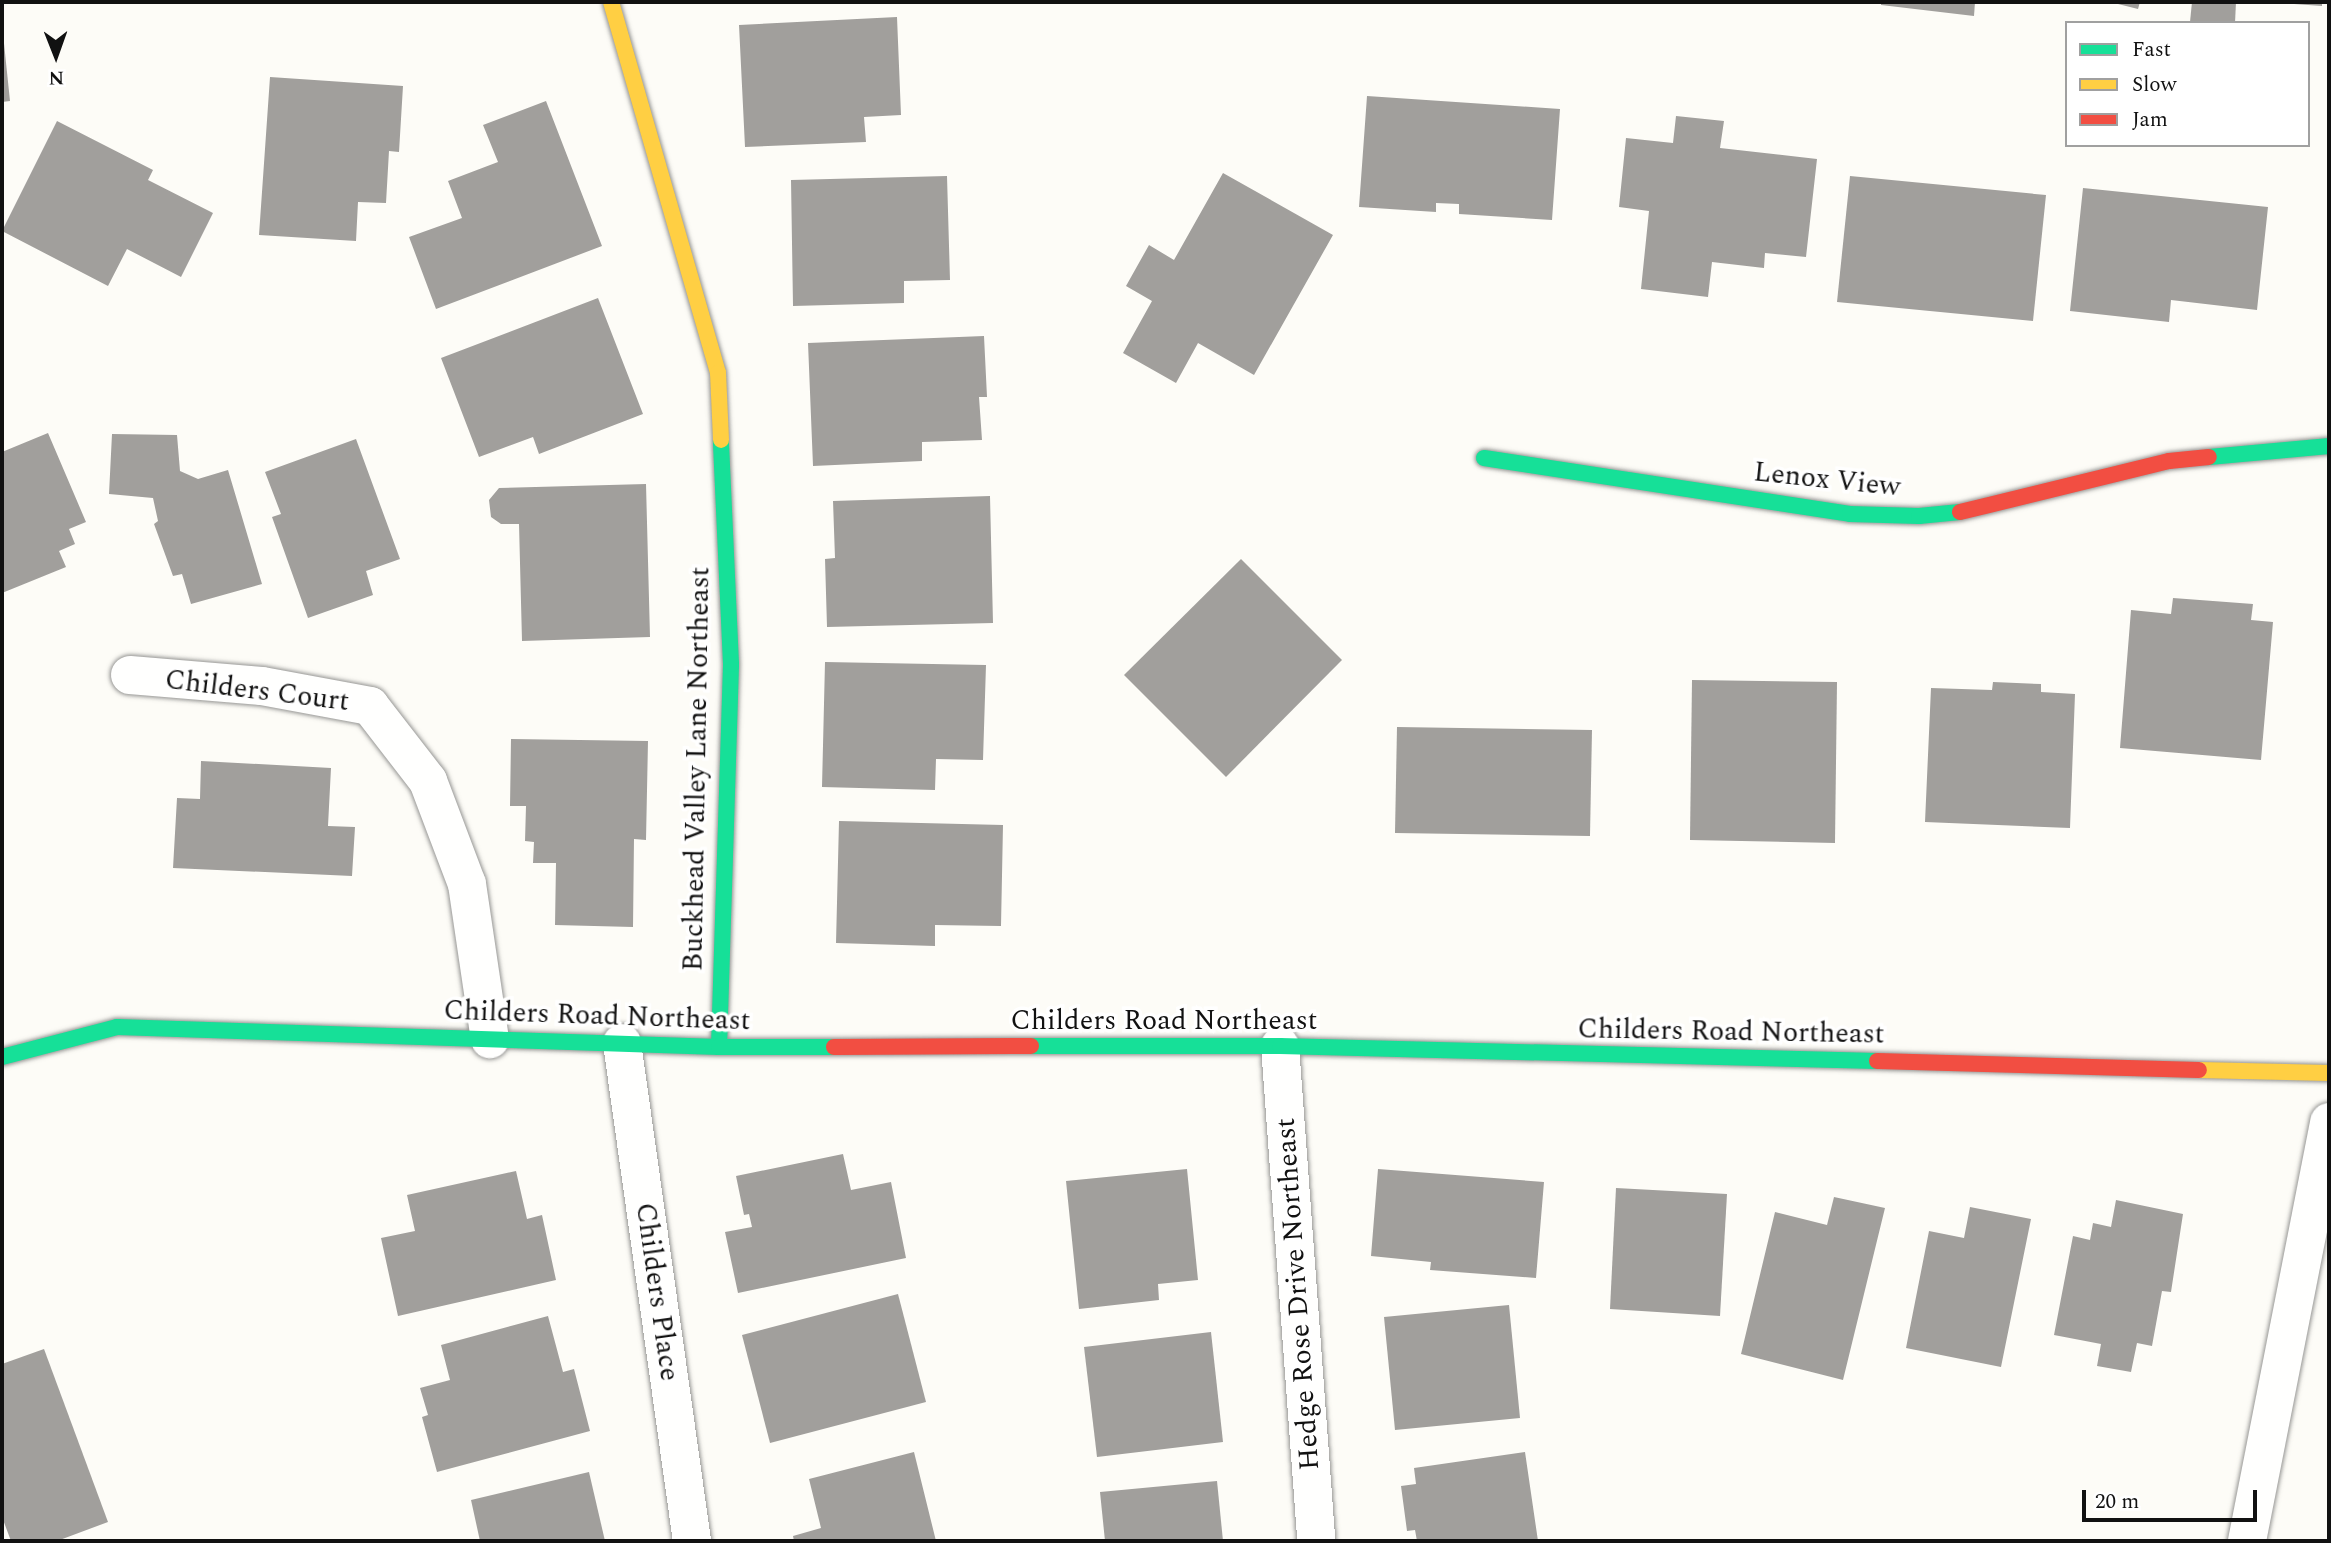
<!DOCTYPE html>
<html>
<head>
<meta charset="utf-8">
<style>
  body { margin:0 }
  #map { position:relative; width:2331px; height:1543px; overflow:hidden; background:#fdfcf7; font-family:Spectral,serif }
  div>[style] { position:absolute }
  .building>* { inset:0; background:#a19f9c }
  .roads { filter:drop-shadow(0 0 2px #979795) drop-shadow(0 0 2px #979795) }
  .street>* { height:38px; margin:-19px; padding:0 19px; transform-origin:19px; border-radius:19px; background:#fffffe }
  .fast>* { height:16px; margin:-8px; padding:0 8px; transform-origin:8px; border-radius:8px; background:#16e098 }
  .slow>* { height:16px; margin:-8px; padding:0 8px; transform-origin:8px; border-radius:8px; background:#ffcf43 }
  .jam>* { height:16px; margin:-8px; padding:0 8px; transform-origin:8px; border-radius:8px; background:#f24e42 }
  span { translate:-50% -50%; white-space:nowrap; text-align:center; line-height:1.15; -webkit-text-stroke:7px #fff; paint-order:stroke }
  .street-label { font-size:28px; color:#111 }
  .frame { position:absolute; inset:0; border:4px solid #111; pointer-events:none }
  .legend { position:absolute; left:2065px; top:21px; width:245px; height:126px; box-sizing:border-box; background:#fff; border:2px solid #a0a0a0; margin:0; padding:9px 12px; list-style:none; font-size:21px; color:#111 }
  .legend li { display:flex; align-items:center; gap:14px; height:35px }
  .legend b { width:35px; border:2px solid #a0a0a0 }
  .north { position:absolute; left:21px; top:21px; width:70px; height:70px; -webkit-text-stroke:5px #fff; paint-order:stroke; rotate:179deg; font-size:19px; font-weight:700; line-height:28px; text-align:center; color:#111 }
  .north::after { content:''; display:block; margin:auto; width:24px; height:32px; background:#111; clip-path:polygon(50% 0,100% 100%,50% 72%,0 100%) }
  .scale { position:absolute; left:2082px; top:1490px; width:175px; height:32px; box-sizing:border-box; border:4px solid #111; border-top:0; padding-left:9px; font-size:21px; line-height:24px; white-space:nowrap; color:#111; -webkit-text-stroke:5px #fff; paint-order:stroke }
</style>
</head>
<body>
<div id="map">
  <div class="building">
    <i style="clip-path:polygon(1881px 2px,1975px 2px,1974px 16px,1881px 5px)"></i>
    <i style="clip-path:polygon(2110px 2px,2140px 2px,2138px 9px)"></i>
    <i style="clip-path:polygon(2192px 2px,2236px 2px,2235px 23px,2190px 22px)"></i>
    <i style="clip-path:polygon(2294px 2px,2322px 2px,2322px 6px,2294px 4px)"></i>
    <i style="clip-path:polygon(897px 17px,901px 115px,864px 117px,866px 142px,745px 147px,739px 25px)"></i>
    <i style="clip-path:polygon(2px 24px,10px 101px,2px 102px)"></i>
    <i style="clip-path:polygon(270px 77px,403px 86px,399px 152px,389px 151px,386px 203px,358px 202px,356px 241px,259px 235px)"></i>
    <i style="clip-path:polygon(1367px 96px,1560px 109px,1552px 220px,1459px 214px,1459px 204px,1436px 203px,1436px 212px,1359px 207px)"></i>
    <i style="clip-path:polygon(546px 101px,602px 246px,436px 309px,409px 237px,462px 218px,448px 181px,498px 162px,483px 125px)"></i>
    <i style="clip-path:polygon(1676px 116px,1724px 121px,1720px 148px,1817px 159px,1806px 257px,1765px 253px,1764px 268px,1712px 262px,1708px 297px,1641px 289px,1649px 211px,1619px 207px,1626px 138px,1673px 143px)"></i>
    <i style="clip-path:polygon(57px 121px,153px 170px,148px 180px,213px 213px,181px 277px,127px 249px,108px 286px,2px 231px)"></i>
    <i style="clip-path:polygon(1223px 173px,1333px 235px,1254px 375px,1198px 343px,1176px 383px,1123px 353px,1152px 301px,1126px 286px,1149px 245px,1174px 260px)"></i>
    <i style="clip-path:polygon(947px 176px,950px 280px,904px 281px,904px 303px,793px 306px,791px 180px)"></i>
    <i style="clip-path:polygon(1850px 176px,2046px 195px,2033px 321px,1837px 302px)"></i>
    <i style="clip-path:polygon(2083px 188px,2268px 207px,2257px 310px,2171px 300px,2169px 322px,2070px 311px)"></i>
    <i style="clip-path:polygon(598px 298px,643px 414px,539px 454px,533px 437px,479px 457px,441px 358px)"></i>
    <i style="clip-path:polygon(984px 336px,987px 397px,979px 397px,982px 440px,922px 442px,922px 461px,813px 466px,808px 343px)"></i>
    <i style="clip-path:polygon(48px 433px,86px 522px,69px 529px,75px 544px,59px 551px,66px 567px,2px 593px,2px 452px)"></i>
    <i style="clip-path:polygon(112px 434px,177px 435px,180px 471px,198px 479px,228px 470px,262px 584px,191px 604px,182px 574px,173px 576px,154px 524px,158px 521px,153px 498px,109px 494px)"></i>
    <i style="clip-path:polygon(356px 439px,400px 559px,366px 571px,373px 595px,308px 618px,272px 517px,281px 514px,265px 472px)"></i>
    <i style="clip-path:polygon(646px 484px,650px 637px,522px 641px,519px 524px,501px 524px,491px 517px,489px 500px,499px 488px)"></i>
    <i style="clip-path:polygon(990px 496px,993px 623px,827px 627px,825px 559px,835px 558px,833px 501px)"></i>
    <i style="clip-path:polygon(1241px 559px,1342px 660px,1226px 777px,1124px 675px)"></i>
    <i style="clip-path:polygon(2173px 598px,2253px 604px,2251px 620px,2273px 622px,2261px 760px,2120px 748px,2131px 610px,2171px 614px)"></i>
    <i style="clip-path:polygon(825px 662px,986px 665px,983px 760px,936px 759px,935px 790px,822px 787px)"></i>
    <i style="clip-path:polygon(1692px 680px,1837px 682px,1835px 843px,1690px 840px)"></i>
    <i style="clip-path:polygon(1993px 682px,2041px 684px,2041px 692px,2075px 694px,2070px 828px,1925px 822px,1931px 688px,1992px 690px)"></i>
    <i style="clip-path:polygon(1397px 727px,1592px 730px,1590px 836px,1395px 833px)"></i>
    <i style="clip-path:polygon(511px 739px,648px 741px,646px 840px,634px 839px,633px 927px,555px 925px,556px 863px,533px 863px,534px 842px,525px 841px,526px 806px,510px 806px)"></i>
    <i style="clip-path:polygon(201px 761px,331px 768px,328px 826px,355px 827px,352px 876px,173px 868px,177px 798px,200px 799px)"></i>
    <i style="clip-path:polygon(839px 821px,1003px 825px,1001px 926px,935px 925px,935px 946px,836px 943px)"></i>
    <i style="clip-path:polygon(843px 1154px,851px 1190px,891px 1182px,906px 1258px,738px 1293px,725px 1232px,752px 1227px,749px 1214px,744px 1215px,736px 1176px)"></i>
    <i style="clip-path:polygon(1187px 1169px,1198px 1280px,1158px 1284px,1159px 1300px,1079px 1309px,1066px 1181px)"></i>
    <i style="clip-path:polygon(1378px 1169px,1544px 1182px,1536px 1278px,1430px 1270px,1431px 1262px,1371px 1256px)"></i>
    <i style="clip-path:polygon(516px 1171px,527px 1219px,542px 1215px,556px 1280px,398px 1316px,381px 1238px,415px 1231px,407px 1195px)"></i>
    <i style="clip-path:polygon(1616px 1188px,1727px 1194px,1720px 1316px,1610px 1309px)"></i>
    <i style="clip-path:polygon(1834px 1197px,1885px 1208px,1843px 1380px,1741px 1354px,1775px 1212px,1827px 1225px)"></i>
    <i style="clip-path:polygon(2116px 1200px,2183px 1214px,2171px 1292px,2162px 1291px,2152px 1346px,2137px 1343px,2131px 1372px,2097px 1366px,2101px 1344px,2054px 1335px,2073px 1236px,2090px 1240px,2093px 1223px,2111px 1227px)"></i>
    <i style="clip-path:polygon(1970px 1207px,2031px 1219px,2001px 1367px,1906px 1348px,1929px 1231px,1964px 1238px)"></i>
    <i style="clip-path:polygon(898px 1294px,926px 1402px,770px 1443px,742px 1335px)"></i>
    <i style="clip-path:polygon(1509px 1305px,1520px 1418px,1395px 1430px,1384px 1317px)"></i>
    <i style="clip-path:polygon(548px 1316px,563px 1372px,574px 1369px,590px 1431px,437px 1472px,422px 1417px,428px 1415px,420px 1388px,450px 1380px,441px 1345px)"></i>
    <i style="clip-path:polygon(1211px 1332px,1223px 1442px,1097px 1457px,1084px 1347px)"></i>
    <i style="clip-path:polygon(44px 1349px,108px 1522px,57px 1541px,11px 1541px,2px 1517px,2px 1364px)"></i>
    <i style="clip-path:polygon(914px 1452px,936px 1541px,794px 1541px,793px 1536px,821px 1528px,809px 1479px)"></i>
    <i style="clip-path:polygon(1525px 1452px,1538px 1541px,1417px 1541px,1415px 1530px,1407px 1531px,1401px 1486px,1416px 1484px,1414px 1468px)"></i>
    <i style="clip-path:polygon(589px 1472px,605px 1541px,480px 1541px,471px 1500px)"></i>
    <i style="clip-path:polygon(1217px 1481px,1223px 1541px,1105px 1541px,1100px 1492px)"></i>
  </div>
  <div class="roads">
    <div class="street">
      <i style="left:130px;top:675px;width:132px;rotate:4.8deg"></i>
      <i style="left:262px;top:686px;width:110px;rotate:10.5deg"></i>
      <i style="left:370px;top:706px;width:95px;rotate:52.3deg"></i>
      <i style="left:428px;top:781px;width:110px;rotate:69.3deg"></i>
      <i style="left:467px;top:884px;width:157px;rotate:81.6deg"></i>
      <i style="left:622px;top:1043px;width:503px;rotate:82deg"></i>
      <i style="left:1280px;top:1046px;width:496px;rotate:85.8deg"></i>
      <i style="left:2247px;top:1541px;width:427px;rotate:-78.9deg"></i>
    </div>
    <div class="fast">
      <i style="left:2209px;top:457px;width:121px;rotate:-5.2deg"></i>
      <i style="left:1484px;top:458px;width:370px;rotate:8.7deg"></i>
      <i style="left:1850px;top:514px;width:69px;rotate:1.7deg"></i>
      <i style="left:1919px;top:516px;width:41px;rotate:-5.6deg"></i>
      <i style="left:1031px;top:1046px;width:249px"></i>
      <i style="left:1280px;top:1046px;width:597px;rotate:1.44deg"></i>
      <i style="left:719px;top:1047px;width:383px;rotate:-88.2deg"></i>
      <i style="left:731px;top:664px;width:224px;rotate:-92.6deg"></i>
      <i style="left:2px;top:1057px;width:119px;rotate:-14.6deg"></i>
      <i style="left:117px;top:1027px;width:602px;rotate:1.9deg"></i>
      <i style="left:719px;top:1047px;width:115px"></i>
    </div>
    <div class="slow">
      <i style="left:611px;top:2px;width:386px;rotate:73.9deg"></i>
      <i style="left:718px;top:373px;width:67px;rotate:87.4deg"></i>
      <i style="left:2199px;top:1070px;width:130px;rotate:1.3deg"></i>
    </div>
    <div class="jam">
      <i style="left:1960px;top:512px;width:215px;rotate:-13.7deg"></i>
      <i style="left:2169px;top:461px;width:40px;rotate:-5.7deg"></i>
      <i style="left:834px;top:1047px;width:197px;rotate:-0.3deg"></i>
      <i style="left:1877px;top:1061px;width:322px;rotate:1.6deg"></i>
    </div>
  </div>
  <div class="street-label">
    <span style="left:1827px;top:480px;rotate:6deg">Lenox View</span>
    <span style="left:257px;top:691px;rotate:7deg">Childers Court</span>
    <span style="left:697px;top:769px;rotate:-89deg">Buckhead Valley Lane Northeast</span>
    <span style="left:597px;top:1016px;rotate:2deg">Childers Road Northeast</span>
    <span style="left:1164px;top:1021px">Childers Road Northeast</span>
    <span style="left:1731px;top:1032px;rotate:1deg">Childers Road Northeast</span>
    <span style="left:657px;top:1292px;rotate:82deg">Childers Place</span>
    <span style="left:1298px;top:1294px;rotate:-94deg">Hedge Rose Drive Northeast</span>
  </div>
  <div class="frame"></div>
  <ul class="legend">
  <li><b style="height:9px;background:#16e098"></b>Fast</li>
  <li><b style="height:9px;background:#ffcf43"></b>Slow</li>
  <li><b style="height:9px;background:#f24e42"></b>Jam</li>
  </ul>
  <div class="north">N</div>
  <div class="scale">20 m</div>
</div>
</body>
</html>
